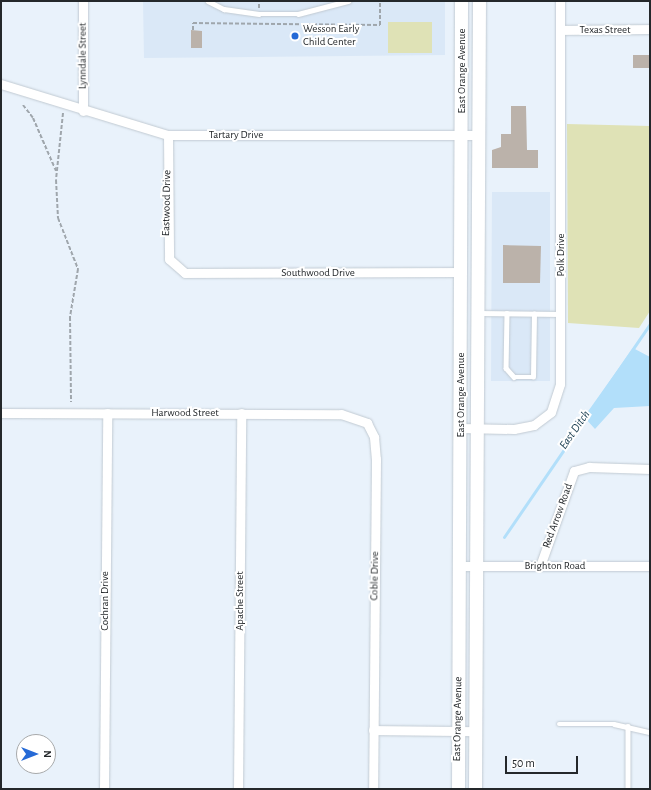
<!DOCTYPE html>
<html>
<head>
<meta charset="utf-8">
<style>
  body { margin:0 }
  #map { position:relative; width:651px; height:790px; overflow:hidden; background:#e9f2fb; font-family:"Alegreya Sans",sans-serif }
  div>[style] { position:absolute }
  .built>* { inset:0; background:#dae8f7 }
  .green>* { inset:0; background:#dfe2b6 }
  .water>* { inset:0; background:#b2dffa }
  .stream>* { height:3px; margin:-1.5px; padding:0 1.5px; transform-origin:1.5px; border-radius:1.5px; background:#b2dffa }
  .building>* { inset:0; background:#bbb2aa }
  .path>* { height:2px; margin-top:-1px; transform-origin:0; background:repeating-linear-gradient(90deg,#9fa6ac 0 4px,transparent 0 6px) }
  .roads { filter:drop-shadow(0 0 1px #c1cad2) drop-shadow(0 0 1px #c1cad2) }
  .lane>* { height:4.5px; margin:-2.25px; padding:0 2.25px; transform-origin:2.25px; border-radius:2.25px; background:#fff }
  .street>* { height:9px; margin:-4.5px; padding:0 4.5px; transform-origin:4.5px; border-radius:4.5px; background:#fff }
  .secondary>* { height:13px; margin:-6.5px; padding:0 6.5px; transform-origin:6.5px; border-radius:6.5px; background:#fff }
  .dots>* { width:11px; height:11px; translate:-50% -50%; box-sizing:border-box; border:2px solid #fff; border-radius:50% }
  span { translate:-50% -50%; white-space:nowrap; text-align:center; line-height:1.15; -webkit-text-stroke:4px #fff; paint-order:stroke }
  .poi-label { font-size:11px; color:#24282b }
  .left { translate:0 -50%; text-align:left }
  .street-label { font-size:11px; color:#24282b }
  .water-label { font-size:12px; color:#113649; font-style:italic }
  .frame { position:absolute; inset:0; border:2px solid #24282b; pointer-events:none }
  .north { position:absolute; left:16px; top:734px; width:40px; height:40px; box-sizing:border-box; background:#fff; border:1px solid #a7a9aa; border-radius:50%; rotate:90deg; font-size:11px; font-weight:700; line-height:16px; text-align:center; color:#24282b }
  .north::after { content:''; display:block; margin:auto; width:14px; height:18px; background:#266ad6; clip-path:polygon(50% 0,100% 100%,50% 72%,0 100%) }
  .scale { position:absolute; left:505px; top:756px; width:73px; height:18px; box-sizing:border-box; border:2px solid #24282b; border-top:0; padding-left:5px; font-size:12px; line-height:14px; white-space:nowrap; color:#24282b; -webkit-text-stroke:3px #fff; paint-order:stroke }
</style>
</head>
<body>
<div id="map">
  <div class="built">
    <i style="clip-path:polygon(143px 1px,445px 1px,445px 55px,144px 58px)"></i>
    <i style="clip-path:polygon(492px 192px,550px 192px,550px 381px,491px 381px)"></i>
  </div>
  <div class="green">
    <i style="clip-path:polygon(388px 22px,432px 22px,432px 53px,388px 53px)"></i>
    <i style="clip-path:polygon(567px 124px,650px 126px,650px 311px,639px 328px,568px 323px)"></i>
  </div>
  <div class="water">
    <i style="clip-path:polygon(633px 348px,650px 357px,650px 406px,614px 408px,595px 429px,584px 417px)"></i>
  </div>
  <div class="stream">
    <i style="left:504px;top:537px;width:258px;rotate:-55.6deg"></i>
  </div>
  <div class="building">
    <i style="clip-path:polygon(191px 30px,202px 31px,202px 48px,191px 48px)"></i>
    <i style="clip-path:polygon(633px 55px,650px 55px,650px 68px,633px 68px)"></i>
    <i style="clip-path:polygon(511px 106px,526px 106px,527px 150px,538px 150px,538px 168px,492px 168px,492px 150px,501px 147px,501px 134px,511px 134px)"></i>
    <i style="clip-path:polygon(503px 245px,541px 246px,540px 283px,503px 283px)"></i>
  </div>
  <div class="path">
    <i style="left:259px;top:8px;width:7px;rotate:-90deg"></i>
    <i style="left:193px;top:30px;width:7px;rotate:-90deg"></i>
    <i style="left:193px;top:23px;width:187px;rotate:0.6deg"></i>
    <i style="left:380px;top:25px;width:24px;rotate:-90deg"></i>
    <i style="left:23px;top:105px;width:16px;rotate:52deg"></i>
    <i style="left:33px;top:118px;width:58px;rotate:66.5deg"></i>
    <i style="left:63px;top:113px;width:67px;rotate:96deg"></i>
    <i style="left:56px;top:180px;width:38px;rotate:87deg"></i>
    <i style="left:58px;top:218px;width:55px;rotate:68.6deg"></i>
    <i style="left:78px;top:269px;width:49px;rotate:99.5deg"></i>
    <i style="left:70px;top:317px;width:85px;rotate:89.3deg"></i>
  </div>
  <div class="roads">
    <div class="lane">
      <i style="left:208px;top:1px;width:18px;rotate:27deg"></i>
      <i style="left:224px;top:9px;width:35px;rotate:8deg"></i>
      <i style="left:259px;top:14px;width:39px"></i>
      <i style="left:298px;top:14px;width:52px;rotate:-14.6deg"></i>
      <i style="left:479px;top:313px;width:82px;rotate:0.7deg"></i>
      <i style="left:507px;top:313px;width:55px;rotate:91deg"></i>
      <i style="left:506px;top:368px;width:12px;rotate:48deg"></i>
      <i style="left:514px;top:377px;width:19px"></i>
      <i style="left:533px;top:377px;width:63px;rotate:-89.1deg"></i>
      <i style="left:559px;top:724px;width:55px"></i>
      <i style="left:614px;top:724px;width:37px;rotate:13deg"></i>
      <i style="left:628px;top:726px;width:63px;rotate:90deg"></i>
    </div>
    <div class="street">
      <i style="left:83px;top:1px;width:110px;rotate:90deg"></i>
      <i style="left:560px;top:30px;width:90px;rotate:-0.6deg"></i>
      <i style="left:1px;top:84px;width:175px;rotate:17deg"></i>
      <i style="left:168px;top:135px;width:311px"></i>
      <i style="left:168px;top:135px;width:124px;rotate:89.5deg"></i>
      <i style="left:169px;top:259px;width:21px;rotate:41deg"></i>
      <i style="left:185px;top:273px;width:277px;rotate:-0.2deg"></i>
      <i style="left:1px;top:413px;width:340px;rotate:0.2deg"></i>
      <i style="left:341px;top:414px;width:28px;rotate:19deg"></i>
      <i style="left:367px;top:423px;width:16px;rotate:63deg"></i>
      <i style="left:374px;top:437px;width:22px;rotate:85deg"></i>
      <i style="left:376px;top:459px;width:330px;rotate:90.5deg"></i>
      <i style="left:461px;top:428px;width:53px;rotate:1.1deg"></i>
      <i style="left:514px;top:429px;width:20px;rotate:-11deg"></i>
      <i style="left:534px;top:425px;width:21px;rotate:-37deg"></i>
      <i style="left:551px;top:412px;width:29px;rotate:-72deg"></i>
      <i style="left:560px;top:384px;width:383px;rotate:-90deg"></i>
      <i style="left:460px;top:566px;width:190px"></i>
      <i style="left:540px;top:566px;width:101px;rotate:-70.3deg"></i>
      <i style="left:574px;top:471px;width:16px;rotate:-15deg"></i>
      <i style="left:589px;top:467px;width:61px;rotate:1.9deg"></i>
      <i style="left:373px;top:730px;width:103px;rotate:0.6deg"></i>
      <i style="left:104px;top:789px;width:376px;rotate:-89.5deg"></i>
      <i style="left:238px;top:789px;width:376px;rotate:-89.5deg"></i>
    </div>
    <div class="secondary">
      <i style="left:458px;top:789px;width:788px;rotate:-89.78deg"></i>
      <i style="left:475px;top:789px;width:788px;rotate:-89.71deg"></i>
    </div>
  </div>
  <div class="dots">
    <i style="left:295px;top:36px;background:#266ad6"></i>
  </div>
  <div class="poi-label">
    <span class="left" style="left:303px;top:36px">Wesson Early<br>Child Center</span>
  </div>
  <div class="street-label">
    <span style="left:605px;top:30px">Texas Street</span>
    <span style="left:83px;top:56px;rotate:-90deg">Lynndale Street</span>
    <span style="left:462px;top:71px;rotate:-90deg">East Orange Avenue</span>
    <span style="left:236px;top:135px">Tartary Drive</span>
    <span style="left:167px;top:203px;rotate:-89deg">Eastwood Drive</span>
    <span style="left:561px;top:255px;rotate:-90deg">Polk Drive</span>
    <span style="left:318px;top:273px">Southwood Drive</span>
    <span style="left:461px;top:395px;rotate:-90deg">East Orange Avenue</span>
    <span style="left:185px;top:413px">Harwood Street</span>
    <span style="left:558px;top:516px;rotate:-70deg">Red Arrow Road</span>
    <span style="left:555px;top:566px">Brighton Road</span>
    <span style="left:375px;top:576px;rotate:-89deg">Coble Drive</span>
    <span style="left:105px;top:601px;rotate:-90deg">Cochran Drive</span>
    <span style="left:240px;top:601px;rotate:-90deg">Apache Street</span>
    <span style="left:458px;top:719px;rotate:-89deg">East Orange Avenue</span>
  </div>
  <div class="water-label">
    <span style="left:575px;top:430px;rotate:-55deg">East Ditch</span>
  </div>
  <div class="frame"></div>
  <div class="north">N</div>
  <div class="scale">50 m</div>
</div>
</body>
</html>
